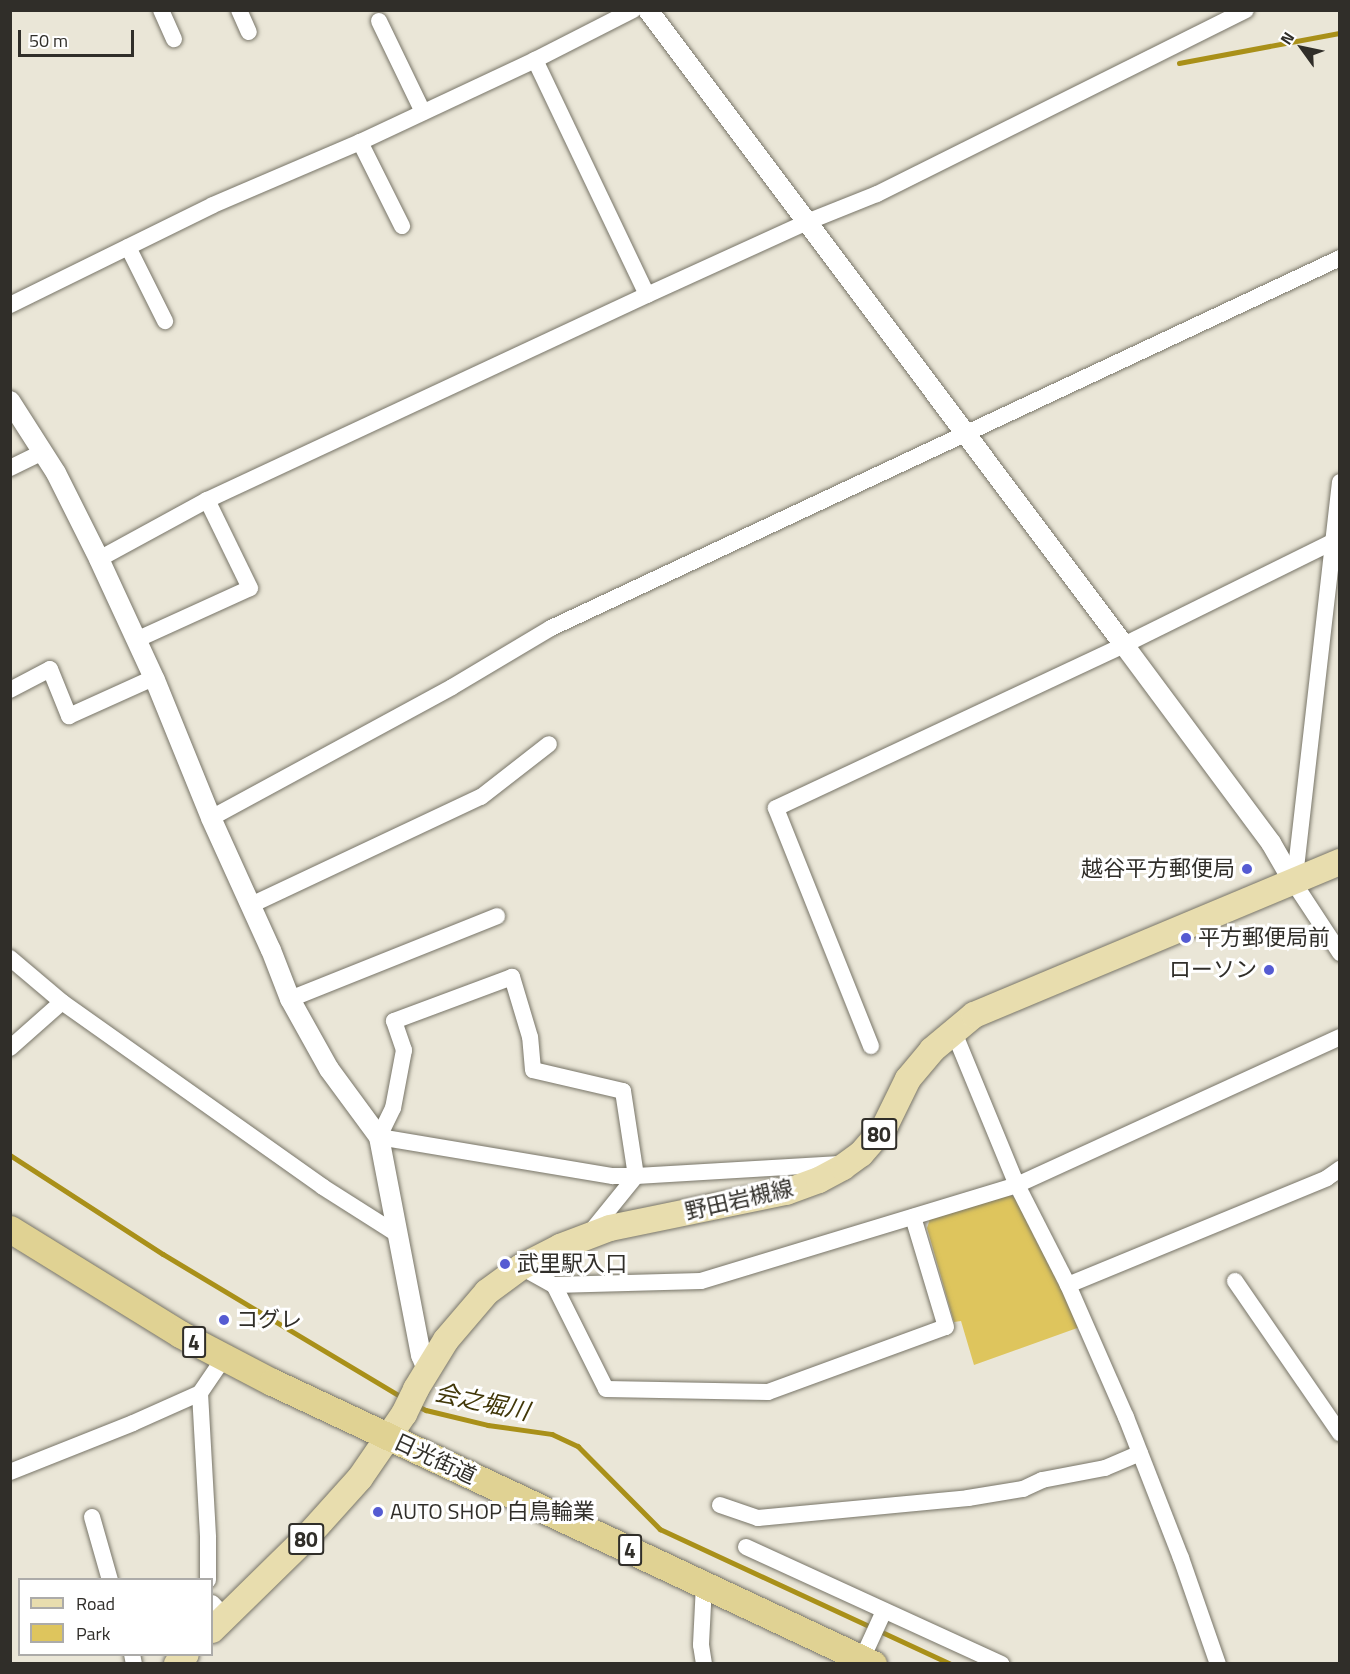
<!DOCTYPE html>
<html>
<head>
<meta charset="utf-8">
<style>
  body { margin:0 }
  #map { position:relative; width:1350px; height:1674px; overflow:hidden; background:#eae6d7; font-family:"Titillium Web","Noto Sans JP",sans-serif }
  div>[style] { position:absolute }
  .green>* { inset:0; background:#dec55d }
  .stream>* { height:4.5px; margin:-2.25px; padding:0 2.25px; transform-origin:2.25px; border-radius:2.25px; background:#a99019 }
  .roads { filter:drop-shadow(0 0 2px #787568) drop-shadow(0 0 2px #787568) }
  .minor>* { height:16px; margin:-8px; padding:0 8px; transform-origin:8px; border-radius:8px; background:#fff }
  .tertiary>* { height:20px; margin:-10px; padding:0 10px; transform-origin:10px; border-radius:10px; background:#fff }
  .primary>* { height:26px; margin:-13px; padding:0 13px; transform-origin:13px; border-radius:13px; background:#e8ddae }
  .trunk>* { height:27px; margin:-13.5px; padding:0 13.5px; transform-origin:13.5px; border-radius:13.5px; background:#e0d293 }
  .dots>* { width:16px; height:16px; translate:-50% -50%; box-sizing:border-box; border:3px solid #fff; border-radius:50% }
  span { translate:-50% -50%; white-space:nowrap; text-align:center; line-height:1.15; -webkit-text-stroke:6px #fff; paint-order:stroke }
  .shield-label span { padding:2px 4px; background:#fff; border:2px solid; border-radius:4px; -webkit-text-stroke-width:0 }
  .shield-label { font-size:21px; color:#302e29; font-weight:700 }
  .poi-label { font-size:22px; color:#302e29 }
  .right { translate:-100% -50%; text-align:right }
  .left { translate:0 -50%; text-align:left }
  .street-label { font-size:22px; color:#302e29 }
  .water-label { font-size:24px; color:#423809; font-style:italic }
  .frame { position:absolute; inset:0; border:12px solid #302e29; pointer-events:none }
  .legend { position:absolute; left:18px; top:1578px; width:195px; height:78px; box-sizing:border-box; background:#fff; border:2px solid #acaba9; margin:0; padding:8px 10px; list-style:none; font-size:18px; color:#302e29 }
  .legend li { display:flex; align-items:center; gap:12px; height:30px }
  .legend b { width:30px; border:2px solid #acaba9 }
  .north { position:absolute; left:1272px; top:18px; width:60px; height:60px; -webkit-text-stroke:4px #fff; paint-order:stroke; rotate:303deg; font-size:16px; font-weight:700; line-height:24px; text-align:center; color:#302e29 }
  .north::after { content:''; display:block; margin:auto; width:21px; height:27px; background:#302e29; clip-path:polygon(50% 0,100% 100%,50% 72%,0 100%) }
  .scale { position:absolute; left:18px; top:30px; width:116px; height:27px; box-sizing:border-box; border:3px solid #302e29; border-top:0; padding-left:8px; font-size:18px; line-height:21px; white-space:nowrap; color:#302e29; -webkit-text-stroke:4px #fff; paint-order:stroke }
</style>
</head>
<body>
<div id="map">
  <div class="green">
    <i style="clip-path:polygon(1008px 1194px,1018px 1199px,1080px 1327px,974px 1365px,961px 1321px,954px 1322px,927px 1228px,930px 1219px)"></i>
  </div>
  <div class="stream">
    <i style="left:1179px;top:63px;width:164px;rotate:-10.6deg"></i>
    <i style="left:10px;top:1155px;width:182px;rotate:32.9deg"></i>
    <i style="left:163px;top:1254px;width:281px;rotate:30.9deg"></i>
    <i style="left:416px;top:1405px;width:11px;rotate:27deg"></i>
    <i style="left:426px;top:1410px;width:64px;rotate:13.6deg"></i>
    <i style="left:488px;top:1425px;width:65px;rotate:8deg"></i>
    <i style="left:552px;top:1434px;width:29px;rotate:25deg"></i>
    <i style="left:578px;top:1446px;width:117px;rotate:45.3deg"></i>
    <i style="left:660px;top:1529px;width:321px;rotate:24.9deg"></i>
  </div>
  <div class="roads">
    <div class="minor">
      <i style="left:161px;top:10px;width:32px;rotate:66deg"></i>
      <i style="left:239px;top:10px;width:24px;rotate:66deg"></i>
      <i style="left:379px;top:21px;width:101px;rotate:64.2deg"></i>
      <i style="left:535px;top:60px;width:260px;rotate:64.5deg"></i>
      <i style="left:360px;top:142px;width:94px;rotate:63.4deg"></i>
      <i style="left:128px;top:247px;width:83px;rotate:63.4deg"></i>
      <i style="left:10px;top:305px;width:226px;rotate:-26.2deg"></i>
      <i style="left:213px;top:205px;width:160px;rotate:-23.2deg"></i>
      <i style="left:360px;top:142px;width:193px;rotate:-25.1deg"></i>
      <i style="left:535px;top:60px;width:110px;rotate:-27deg"></i>
      <i style="left:10px;top:468px;width:37px;rotate:-26deg"></i>
      <i style="left:1340px;top:482px;width:404px;rotate:96.5deg"></i>
      <i style="left:1294px;top:883px;width:84px;rotate:56.7deg"></i>
      <i style="left:99px;top:559px;width:123px;rotate:-28.6deg"></i>
      <i style="left:207px;top:500px;width:485px;rotate:-25deg"></i>
      <i style="left:647px;top:295px;width:176px;rotate:-24.5deg"></i>
      <i style="left:807px;top:222px;width:75px;rotate:-21.8deg"></i>
      <i style="left:877px;top:194px;width:412px;rotate:-26.5deg"></i>
      <i style="left:136px;top:640px;width:125px;rotate:-24.5deg"></i>
      <i style="left:250px;top:588px;width:98px;rotate:-116deg"></i>
      <i style="left:10px;top:690px;width:45px;rotate:-27.7deg"></i>
      <i style="left:50px;top:669px;width:51px;rotate:68deg"></i>
      <i style="left:69px;top:716px;width:92px;rotate:-24.3deg"></i>
      <i style="left:211px;top:818px;width:274px;rotate:-28.5deg"></i>
      <i style="left:452px;top:687px;width:115px;rotate:-30.8deg"></i>
      <i style="left:551px;top:628px;width:871px;rotate:-25.12deg"></i>
      <i style="left:251px;top:905px;width:254px;rotate:-25.2deg"></i>
      <i style="left:481px;top:797px;width:86px;rotate:-37.9deg"></i>
      <i style="left:10px;top:958px;width:68px;rotate:40.2deg"></i>
      <i style="left:62px;top:1002px;width:320px;rotate:35.3deg"></i>
      <i style="left:323px;top:1187px;width:88px;rotate:32.4deg"></i>
      <i style="left:290px;top:999px;width:223px;rotate:-21.8deg"></i>
      <i style="left:953px;top:1030px;width:168px;rotate:67.6deg"></i>
      <i style="left:1017px;top:1185px;width:112px;rotate:63deg"></i>
      <i style="left:1068px;top:1285px;width:144px;rotate:66.3deg"></i>
      <i style="left:1126px;top:1417px;width:151px;rotate:68.7deg"></i>
      <i style="left:1181px;top:1558px;width:112px;rotate:70.8deg"></i>
      <i style="left:871px;top:1046px;width:256px;rotate:-111.8deg"></i>
      <i style="left:776px;top:808px;width:384px;rotate:-25.1deg"></i>
      <i style="left:1124px;top:645px;width:234px;rotate:-26.3deg"></i>
      <i style="left:10px;top:1048px;width:69px;rotate:-41.5deg"></i>
      <i style="left:589px;top:1234px;width:75px;rotate:-51deg"></i>
      <i style="left:636px;top:1176px;width:86px;rotate:-98.7deg"></i>
      <i style="left:623px;top:1091px;width:92px;rotate:-166.9deg"></i>
      <i style="left:533px;top:1070px;width:33px;rotate:-95deg"></i>
      <i style="left:530px;top:1037px;width:63px;rotate:-106.7deg"></i>
      <i style="left:512px;top:977px;width:126px;rotate:159.6deg"></i>
      <i style="left:394px;top:1021px;width:31px;rotate:71deg"></i>
      <i style="left:404px;top:1050px;width:59px;rotate:100.7deg"></i>
      <i style="left:393px;top:1108px;width:32px;rotate:116deg"></i>
      <i style="left:379px;top:1137px;width:237px;rotate:9.5deg"></i>
      <i style="left:613px;top:1176px;width:23px"></i>
      <i style="left:636px;top:1176px;width:205px;rotate:-3.4deg"></i>
      <i style="left:521px;top:1267px;width:38px;rotate:29deg"></i>
      <i style="left:554px;top:1285px;width:147px;rotate:-1.6deg"></i>
      <i style="left:701px;top:1281px;width:330px;rotate:-16.9deg"></i>
      <i style="left:1017px;top:1185px;width:355px;rotate:-24.6deg"></i>
      <i style="left:1235px;top:1281px;width:185px;rotate:55.4deg"></i>
      <i style="left:554px;top:1285px;width:116px;rotate:63.4deg"></i>
      <i style="left:606px;top:1389px;width:162px;rotate:1.1deg"></i>
      <i style="left:768px;top:1392px;width:189px;rotate:-20.1deg"></i>
      <i style="left:946px;top:1327px;width:115px;rotate:-106.7deg"></i>
      <i style="left:1068px;top:1285px;width:280px;rotate:-22.4deg"></i>
      <i style="left:1327px;top:1178px;width:16px;rotate:-35deg"></i>
      <i style="left:200px;top:1393px;width:145px;rotate:86.8deg"></i>
      <i style="left:208px;top:1538px;width:42px;rotate:90deg"></i>
      <i style="left:10px;top:1472px;width:132px;rotate:-21.7deg"></i>
      <i style="left:133px;top:1423px;width:73px;rotate:-24.1deg"></i>
      <i style="left:200px;top:1393px;width:42px;rotate:-55.6deg"></i>
      <i style="left:720px;top:1505px;width:40px;rotate:18.9deg"></i>
      <i style="left:758px;top:1518px;width:211px;rotate:-5.4deg"></i>
      <i style="left:968px;top:1498px;width:56px;rotate:-9.3deg"></i>
      <i style="left:1023px;top:1489px;width:21px;rotate:-25deg"></i>
      <i style="left:1042px;top:1480px;width:64px;rotate:-10.8deg"></i>
      <i style="left:1105px;top:1468px;width:38px;rotate:-23deg"></i>
      <i style="left:92px;top:1517px;width:66px;rotate:74.1deg"></i>
      <i style="left:746px;top:1547px;width:281px;rotate:24.6deg"></i>
      <i style="left:704px;top:1585px;width:60px;rotate:92.9deg"></i>
      <i style="left:701px;top:1645px;width:19px;rotate:81deg"></i>
      <i style="left:212px;top:1603px;width:19px;rotate:47deg"></i>
      <i style="left:132px;top:1654px;width:10px;rotate:79deg"></i>
      <i style="left:862px;top:1659px;width:53px;rotate:-65.4deg"></i>
    </div>
    <div class="tertiary">
      <i style="left:648px;top:10px;width:794px;rotate:53.14deg"></i>
      <i style="left:1124px;top:645px;width:247px;rotate:53.4deg"></i>
      <i style="left:1271px;top:843px;width:46px;rotate:60.1deg"></i>
      <i style="left:10px;top:401px;width:85px;rotate:57.4deg"></i>
      <i style="left:56px;top:473px;width:96px;rotate:63.4deg"></i>
      <i style="left:99px;top:559px;width:133px;rotate:65.2deg"></i>
      <i style="left:155px;top:680px;width:149px;rotate:67.9deg"></i>
      <i style="left:211px;top:818px;width:145px;rotate:65.6deg"></i>
      <i style="left:271px;top:950px;width:53px;rotate:68.8deg"></i>
      <i style="left:290px;top:999px;width:80px;rotate:60.9deg"></i>
      <i style="left:329px;top:1069px;width:84px;rotate:53.7deg"></i>
      <i style="left:379px;top:1137px;width:222px;rotate:79.1deg"></i>
      <i style="left:421px;top:1355px;width:15px;rotate:67deg"></i>
    </div>
    <div class="primary">
      <i style="left:212px;top:1630px;width:132px;rotate:-44.4deg"></i>
      <i style="left:306px;top:1538px;width:81px;rotate:-48deg"></i>
      <i style="left:360px;top:1478px;width:78px;rotate:-55.5deg"></i>
      <i style="left:404px;top:1414px;width:28px;rotate:-64deg"></i>
      <i style="left:416px;top:1389px;width:57px;rotate:-58.5deg"></i>
      <i style="left:446px;top:1340px;width:63px;rotate:-49.5deg"></i>
      <i style="left:487px;top:1292px;width:42px;rotate:-36.3deg"></i>
      <i style="left:521px;top:1267px;width:44px;rotate:-27.1deg"></i>
      <i style="left:560px;top:1247px;width:53px;rotate:-20.8deg"></i>
      <i style="left:610px;top:1228px;width:180px;rotate:-11.6deg"></i>
      <i style="left:786px;top:1192px;width:35px;rotate:-20deg"></i>
      <i style="left:819px;top:1180px;width:27px;rotate:-28deg"></i>
      <i style="left:843px;top:1167px;width:22px;rotate:-36deg"></i>
      <i style="left:861px;top:1154px;width:37px;rotate:-49deg"></i>
      <i style="left:885px;top:1126px;width:52px;rotate:-63.9deg"></i>
      <i style="left:908px;top:1079px;width:38px;rotate:-50deg"></i>
      <i style="left:932px;top:1050px;width:55px;rotate:-39.8deg"></i>
      <i style="left:974px;top:1015px;width:397px;rotate:-22.7deg"></i>
      <i style="left:177px;top:1664px;width:13px;rotate:-48deg"></i>
    </div>
    <div class="trunk">
      <i style="left:10px;top:1229px;width:200px;rotate:31.7deg"></i>
      <i style="left:180px;top:1334px;width:104px;rotate:27.6deg"></i>
      <i style="left:272px;top:1382px;width:664px;rotate:25.14deg"></i>
    </div>
  </div>
  <div class="dots">
    <i style="left:1247px;top:869px;background:#555bd2"></i>
    <i style="left:1186px;top:938px;background:#555bd2"></i>
    <i style="left:1269px;top:970px;background:#555bd2"></i>
    <i style="left:505px;top:1264px;background:#555bd2"></i>
    <i style="left:224px;top:1320px;background:#555bd2"></i>
    <i style="left:378px;top:1512px;background:#555bd2"></i>
  </div>
  <div class="shield-label">
    <span style="left:879px;top:1134px">80</span>
    <span style="left:194px;top:1342px">4</span>
    <span style="left:306px;top:1539px">80</span>
    <span style="left:630px;top:1550px">4</span>
  </div>
  <div class="poi-label">
    <span class="right" style="left:1235px;top:869px">越谷平方郵便局</span>
    <span class="left" style="left:1198px;top:938px">平方郵便局前</span>
    <span class="right" style="left:1257px;top:970px">ローソン</span>
    <span class="left" style="left:517px;top:1264px">武里駅入口</span>
    <span class="left" style="left:236px;top:1320px">コグレ</span>
    <span class="left" style="left:390px;top:1512px">AUTO SHOP 白鳥輪業</span>
  </div>
  <div class="street-label">
    <span style="left:739px;top:1200px;rotate:-13deg">野田岩槻線</span>
    <span style="left:435px;top:1459px;rotate:25deg">日光街道</span>
  </div>
  <div class="water-label">
    <span style="left:482px;top:1402px;rotate:12deg">会之堀川</span>
  </div>
  <div class="frame"></div>
  <ul class="legend">
  <li><b style="height:8px;background:#e8ddae"></b>Road</li>
  <li><b style="height:16px;background:#dec55d"></b>Park</li>
  </ul>
  <div class="north">N</div>
  <div class="scale">50 m</div>
</div>
</body>
</html>
